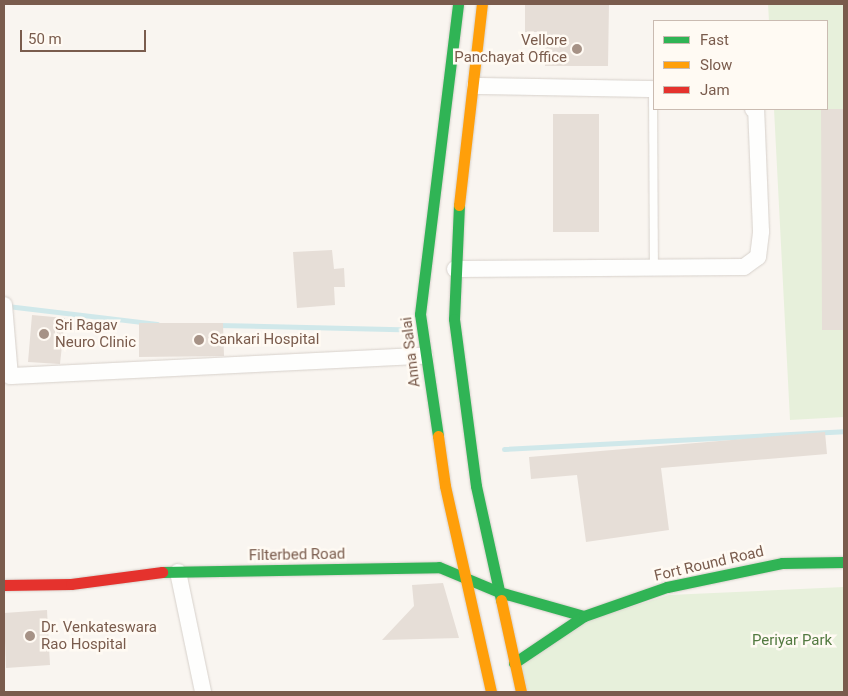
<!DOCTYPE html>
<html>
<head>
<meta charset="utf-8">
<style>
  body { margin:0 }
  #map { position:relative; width:848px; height:696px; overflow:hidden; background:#f9f5f0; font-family:Roboto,sans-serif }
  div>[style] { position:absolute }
  .green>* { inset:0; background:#e7f0db }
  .stream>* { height:5px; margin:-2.5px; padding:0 2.5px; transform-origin:2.5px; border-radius:2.5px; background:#d0e8ea }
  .building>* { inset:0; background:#e6ded7 }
  .roads { filter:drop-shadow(0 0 1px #d7d1cb) drop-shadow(0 0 1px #d7d1cb) }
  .lane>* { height:8px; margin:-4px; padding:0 4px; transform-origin:4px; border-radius:4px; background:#fefefd }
  .street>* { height:16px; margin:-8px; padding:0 8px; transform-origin:8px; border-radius:8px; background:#fefefd }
  .fast>* { height:11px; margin:-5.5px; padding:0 5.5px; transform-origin:5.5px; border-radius:5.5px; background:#30b455 }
  .slow>* { height:11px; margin:-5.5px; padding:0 5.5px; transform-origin:5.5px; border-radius:5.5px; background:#ff9f0a }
  .jam>* { height:11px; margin:-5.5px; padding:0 5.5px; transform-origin:5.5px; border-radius:5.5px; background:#e5322d }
  .dots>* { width:14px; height:14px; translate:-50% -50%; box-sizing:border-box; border:2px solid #fffaf3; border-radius:50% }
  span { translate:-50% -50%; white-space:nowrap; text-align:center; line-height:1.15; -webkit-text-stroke:5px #fffaf3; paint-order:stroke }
  .poi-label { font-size:15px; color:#7a5c4d }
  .right { translate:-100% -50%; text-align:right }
  .left { translate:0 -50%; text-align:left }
  .street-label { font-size:15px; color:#7a5c4d }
  .park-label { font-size:15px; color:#537a41 }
  .frame { position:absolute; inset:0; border:5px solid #7a5c4d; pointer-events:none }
  .legend { position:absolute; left:653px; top:20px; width:175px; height:90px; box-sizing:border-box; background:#fffaf3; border:1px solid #cabbb1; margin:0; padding:6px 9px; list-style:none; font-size:15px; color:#7a5c4d }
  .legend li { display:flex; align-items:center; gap:10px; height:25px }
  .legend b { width:25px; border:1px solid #cabbb1 }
  .scale { position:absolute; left:20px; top:30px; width:126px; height:22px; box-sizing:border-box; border:2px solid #7a5c4d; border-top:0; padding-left:6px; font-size:15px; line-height:18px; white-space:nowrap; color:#7a5c4d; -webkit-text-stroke:4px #fffaf3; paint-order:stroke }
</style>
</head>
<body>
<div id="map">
  <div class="green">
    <i style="clip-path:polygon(768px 4px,844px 4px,844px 417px,790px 420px,774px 109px,827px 109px,827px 21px,769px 21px)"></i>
    <i style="clip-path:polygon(844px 587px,844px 692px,528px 692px,520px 666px,589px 620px,669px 595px)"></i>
  </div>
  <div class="stream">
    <i style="left:7px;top:306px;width:151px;rotate:6.8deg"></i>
    <i style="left:218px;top:325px;width:182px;rotate:1.3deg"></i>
    <i style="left:504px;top:449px;width:340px;rotate:-3deg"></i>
  </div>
  <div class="building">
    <i style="clip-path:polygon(525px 4px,609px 4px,608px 66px,545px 66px,546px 32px,525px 32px)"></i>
    <i style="clip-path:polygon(821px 109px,844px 109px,844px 330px,822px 330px)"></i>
    <i style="clip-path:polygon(553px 114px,599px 114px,599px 232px,553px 232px)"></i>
    <i style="clip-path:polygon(332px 250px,334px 269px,344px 268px,345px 287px,334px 287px,335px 305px,297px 308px,293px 252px)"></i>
    <i style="clip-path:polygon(32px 315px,65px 318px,60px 364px,28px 362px)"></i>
    <i style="clip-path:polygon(139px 323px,223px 323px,224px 356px,139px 357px)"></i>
    <i style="clip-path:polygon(825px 432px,827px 454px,661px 468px,669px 530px,586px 542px,577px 475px,531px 479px,529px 457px)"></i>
    <i style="clip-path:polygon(443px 583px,459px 638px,382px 640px,414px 606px,412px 585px)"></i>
    <i style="clip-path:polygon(47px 610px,50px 665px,6px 668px,4px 613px)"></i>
  </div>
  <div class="roads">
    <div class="lane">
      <i style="left:653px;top:89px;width:179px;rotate:89.7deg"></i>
    </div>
    <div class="street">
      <i style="left:475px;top:86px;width:179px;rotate:1deg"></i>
      <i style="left:455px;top:269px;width:289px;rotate:-0.4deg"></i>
      <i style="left:744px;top:267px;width:17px;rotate:-36deg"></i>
      <i style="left:758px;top:257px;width:26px;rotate:-83deg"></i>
      <i style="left:761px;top:231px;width:122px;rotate:-92.3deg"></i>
      <i style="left:756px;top:109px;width:3px;rotate:180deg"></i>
      <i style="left:4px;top:305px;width:71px;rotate:85.2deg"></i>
      <i style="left:10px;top:376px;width:415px;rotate:-2.8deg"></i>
      <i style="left:178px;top:572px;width:123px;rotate:78.2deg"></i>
    </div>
    <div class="fast">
      <i style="left:459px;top:205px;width:114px;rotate:92.5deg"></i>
      <i style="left:454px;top:319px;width:168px;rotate:82.5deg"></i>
      <i style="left:476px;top:486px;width:117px;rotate:77.6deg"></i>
      <i style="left:438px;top:436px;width:123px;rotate:-98.4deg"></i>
      <i style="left:420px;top:314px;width:312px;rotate:-83deg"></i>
      <i style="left:162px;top:572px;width:277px;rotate:-1deg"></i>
      <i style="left:439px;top:567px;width:65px;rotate:22.6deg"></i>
      <i style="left:499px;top:592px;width:88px;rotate:15.8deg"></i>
      <i style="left:514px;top:663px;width:84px;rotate:-33.9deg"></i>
      <i style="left:584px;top:616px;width:88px;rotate:-19.3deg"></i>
      <i style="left:667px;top:587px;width:117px;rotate:-11.8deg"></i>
      <i style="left:782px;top:563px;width:62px;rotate:-0.9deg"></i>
    </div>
    <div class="slow">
      <i style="left:459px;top:205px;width:202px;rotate:-83.5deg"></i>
      <i style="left:438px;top:436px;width:50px;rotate:82deg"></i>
      <i style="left:445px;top:486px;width:211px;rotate:77.4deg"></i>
      <i style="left:501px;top:600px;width:94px;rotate:77.7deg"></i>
    </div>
    <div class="jam">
      <i style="left:4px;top:585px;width:67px;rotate:-0.9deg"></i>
      <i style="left:71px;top:584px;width:92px;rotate:-7.5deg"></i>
    </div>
  </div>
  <div class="dots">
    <i style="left:577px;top:49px;background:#a69286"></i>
    <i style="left:44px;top:334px;background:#a69286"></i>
    <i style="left:199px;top:340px;background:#a69286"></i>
    <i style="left:30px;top:636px;background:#a69286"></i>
  </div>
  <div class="poi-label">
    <span class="right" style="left:567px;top:49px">Vellore<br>Panchayat Office</span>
    <span class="left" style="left:55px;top:334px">Sri Ragav<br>Neuro Clinic</span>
    <span class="left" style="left:210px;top:340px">Sankari Hospital</span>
    <span class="left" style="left:41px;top:636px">Dr. Venkateswara<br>Rao Hospital</span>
  </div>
  <div class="street-label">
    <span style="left:411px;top:352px;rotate:-97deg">Anna Salai</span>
    <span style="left:297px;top:555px;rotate:-1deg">Filterbed Road</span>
    <span style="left:709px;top:564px;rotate:-13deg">Fort Round Road</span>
  </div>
  <div class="park-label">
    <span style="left:792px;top:641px">Periyar Park</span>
  </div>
  <div class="frame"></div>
  <ul class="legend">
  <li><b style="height:6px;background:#30b455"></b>Fast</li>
  <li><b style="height:6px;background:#ff9f0a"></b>Slow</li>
  <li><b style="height:6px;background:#e5322d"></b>Jam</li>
  </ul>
  <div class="scale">50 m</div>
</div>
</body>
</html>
